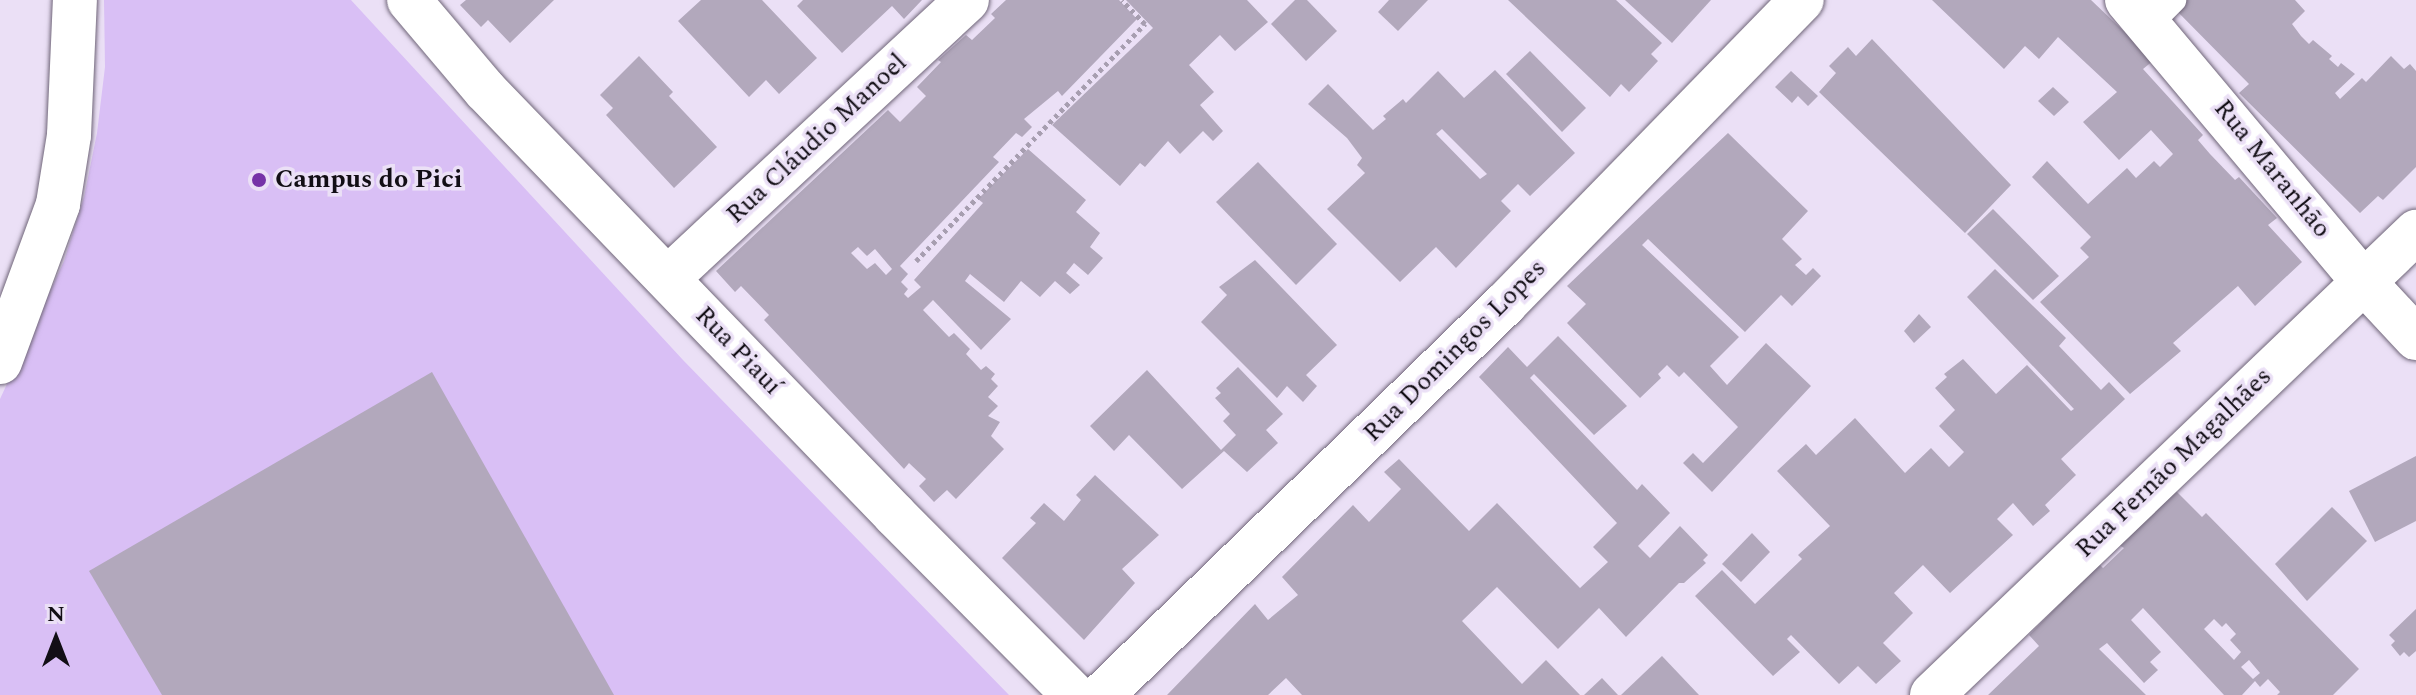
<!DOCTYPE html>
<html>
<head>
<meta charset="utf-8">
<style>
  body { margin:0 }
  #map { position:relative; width:2416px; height:695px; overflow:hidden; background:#ebe0f6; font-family:Spectral,serif }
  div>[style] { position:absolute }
  .green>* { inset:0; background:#d9bff5 }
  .building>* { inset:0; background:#b2a8bc }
  .path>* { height:5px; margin-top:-2.5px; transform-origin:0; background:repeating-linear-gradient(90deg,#a79eb0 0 4px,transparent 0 8px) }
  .roads { filter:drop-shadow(0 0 2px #706679) drop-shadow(0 0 2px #706679) }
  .lane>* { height:26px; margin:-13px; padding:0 13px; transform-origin:13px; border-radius:13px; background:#fff }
  .street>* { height:44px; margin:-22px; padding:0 22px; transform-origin:22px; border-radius:22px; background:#fff }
  .dots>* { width:22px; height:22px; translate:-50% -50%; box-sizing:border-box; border:4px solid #ebe0f6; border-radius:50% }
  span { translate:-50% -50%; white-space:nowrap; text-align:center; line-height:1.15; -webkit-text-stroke:7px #ebe0f6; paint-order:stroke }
  .street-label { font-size:26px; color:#120e15 }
  .poi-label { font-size:26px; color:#120e15; font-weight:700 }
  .left { translate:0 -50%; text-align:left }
  .north { position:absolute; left:16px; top:599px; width:80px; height:80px; -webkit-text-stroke:6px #ebe0f6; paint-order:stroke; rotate:0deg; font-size:22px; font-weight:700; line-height:32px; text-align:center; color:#120e15 }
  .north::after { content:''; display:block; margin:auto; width:28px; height:36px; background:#120e15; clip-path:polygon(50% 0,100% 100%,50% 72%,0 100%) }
</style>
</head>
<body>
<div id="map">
  <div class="green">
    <i style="clip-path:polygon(104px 0,351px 0,683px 360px,1009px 695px,0 695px,0 399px,64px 261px,84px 197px,97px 133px,105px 67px)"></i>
  </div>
  <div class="building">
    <i style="clip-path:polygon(466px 0,554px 0,510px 43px,488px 20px,481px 27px,460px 5px)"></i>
    <i style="clip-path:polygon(701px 0,762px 0,817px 58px,779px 94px,766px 80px,749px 97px,678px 21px)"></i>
    <i style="clip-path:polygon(803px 0,922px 0,904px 19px,892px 6px,842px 53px,797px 6px)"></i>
    <i style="clip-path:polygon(evenodd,1006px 0,1119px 0,1137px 19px,1062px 96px,1058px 91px,1024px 119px,1032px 127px,1022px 137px,1016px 133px,993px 157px,999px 162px,900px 266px,908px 274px,901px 282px,908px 289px,904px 294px,908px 298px,921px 287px,914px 280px,983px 203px,978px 199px,1028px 149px,1086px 200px,1076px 212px,1100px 233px,1090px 247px,1103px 258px,1088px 275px,1074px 263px,1066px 273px,1080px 285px,1070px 294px,1055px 281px,1040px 297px,1021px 281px,1004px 302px,970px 274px,965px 281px,1011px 319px,981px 350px,933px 300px,923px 310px,949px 337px,954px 333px,970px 349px,966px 354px,981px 370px,986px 366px,995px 374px,991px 379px,998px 386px,988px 397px,998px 406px,988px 416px,1000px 422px,991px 436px,1004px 449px,956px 499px,947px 490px,934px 502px,919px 486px,926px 479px,909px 463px,904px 469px,764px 320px,769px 315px,741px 286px,735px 292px,716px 271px,888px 110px,900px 122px,926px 96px,917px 87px,941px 62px,938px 60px,966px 35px,972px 40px,995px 18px,991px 14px,1006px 0,858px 247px,867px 256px,875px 249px,892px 269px,886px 275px,875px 263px,867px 269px,851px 253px,858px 247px)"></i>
    <i style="clip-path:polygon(1126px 0,1247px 0,1268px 22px,1235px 51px,1220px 35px,1189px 65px,1214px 92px,1200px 105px,1223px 131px,1213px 141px,1203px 131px,1180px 154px,1168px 141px,1145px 167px,1140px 163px,1120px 186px,1052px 125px,1153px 28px)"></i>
    <i style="clip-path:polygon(1295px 0,1307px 0,1337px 31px,1306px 61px,1271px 24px)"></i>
    <i style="clip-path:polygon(1389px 0,1428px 0,1398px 31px,1378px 12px)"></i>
    <i style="clip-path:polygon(1508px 0,1616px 0,1662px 43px,1651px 54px,1658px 61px,1629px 92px,1621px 84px,1610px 97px)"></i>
    <i style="clip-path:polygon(1625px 0,1711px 0,1672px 43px)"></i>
    <i style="clip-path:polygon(1932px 0,2091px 0,2154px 60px,2143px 69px,2203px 135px,2198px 140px,2210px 154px,2235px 180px,2239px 177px,2277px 218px,2268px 225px,2302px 262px,2255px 306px,2238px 286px,2173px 343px,2181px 351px,2130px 394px,2040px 302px,2089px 257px,2080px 248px,2091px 237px,2032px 177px,2047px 161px,2088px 204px,2127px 168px,2136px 178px,2154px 161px,2160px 167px,2173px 154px,2151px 130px,2119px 160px,2083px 122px,2117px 92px,2058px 37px,2039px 59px,2025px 46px,2004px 69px)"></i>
    <i style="clip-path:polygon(2176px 0,2295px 0,2305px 11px,2292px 24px,2301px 36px,2309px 44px,2313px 40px,2332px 56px,2329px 59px,2338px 67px,2341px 63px,2355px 74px,2335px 93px,2340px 99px,2362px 78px,2366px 82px,2391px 56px,2404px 69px,2410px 64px,2416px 71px,2416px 167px,2383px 200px,2378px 196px,2360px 213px,2239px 93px,2249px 84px,2171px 5px)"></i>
    <i style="clip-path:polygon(1872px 39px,2011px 185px,1965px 233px,1819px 92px,1836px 73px,1829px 66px,1848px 47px,1856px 56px)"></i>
    <i style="clip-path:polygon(1530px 51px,1586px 108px,1562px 132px,1506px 74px)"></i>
    <i style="clip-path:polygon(639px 56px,673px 92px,669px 96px,717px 147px,674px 188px,606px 115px,613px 108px,600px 95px)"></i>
    <i style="clip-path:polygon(evenodd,1495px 70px,1575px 153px,1530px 196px,1518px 184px,1501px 201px,1511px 211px,1456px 268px,1436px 247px,1400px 282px,1327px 209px,1365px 173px,1357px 165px,1362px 158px,1347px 138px,1308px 104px,1328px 84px,1373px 130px,1386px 119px,1383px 116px,1403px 99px,1406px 103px,1438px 71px,1464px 98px,1495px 70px,1442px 129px,1487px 174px,1480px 179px,1436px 134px,1442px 129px)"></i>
    <i style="clip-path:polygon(1791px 71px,1818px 96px,1808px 106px,1798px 96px,1792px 103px,1775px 87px)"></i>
    <i style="clip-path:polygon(2053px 87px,2069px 102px,2054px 116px,2038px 101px)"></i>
    <i style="clip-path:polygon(1728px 133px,1808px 211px,1782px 239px,1802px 259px,1795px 265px,1806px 275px,1813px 268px,1821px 276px,1792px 306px,1781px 295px,1745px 332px,1648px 239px,1642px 245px,1739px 337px,1710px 366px,1727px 385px,1766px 343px,1811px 386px,1712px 492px,1683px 463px,1693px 453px,1703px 463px,1738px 427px,1684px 372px,1679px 377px,1667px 365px,1658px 374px,1661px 378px,1640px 398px,1567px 323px,1586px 304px,1567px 286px)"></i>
    <i style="clip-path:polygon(1258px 162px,1337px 244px,1296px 285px,1216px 202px)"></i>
    <i style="clip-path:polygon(1993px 209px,2059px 276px,2033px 300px,1967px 234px)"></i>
    <i style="clip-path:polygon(1255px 260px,1337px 345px,1306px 375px,1317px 386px,1303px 402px,1287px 386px,1277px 398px,1201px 322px,1227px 295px,1219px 287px)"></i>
    <i style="clip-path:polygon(1995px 269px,2066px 338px,2059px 346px,2101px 390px,2109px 382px,2125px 399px,2061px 459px,2076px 475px,2045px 505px,2050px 511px,2033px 526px,2013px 503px,1997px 519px,2013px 535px,1950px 593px,1923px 565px,1894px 593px,1913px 613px,1883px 643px,1901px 661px,1876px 684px,1858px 666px,1839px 684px,1791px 635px,1787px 639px,1800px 652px,1773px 676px,1695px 596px,1722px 570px,1755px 604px,1802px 559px,1798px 555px,1830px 526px,1777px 471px,1806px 444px,1816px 455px,1855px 418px,1905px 473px,1931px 448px,1949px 467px,1964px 452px,1939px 426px,1955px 410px,1935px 388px,1947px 377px,1944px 374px,1963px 359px,1996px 394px,2027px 365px,2071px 411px,2074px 409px,1967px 297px)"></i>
    <i style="clip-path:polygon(1919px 314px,1931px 327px,1914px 343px,1904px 331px)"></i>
    <i style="clip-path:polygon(1558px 336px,1627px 406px,1594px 435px,1534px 374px,1530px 378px,1637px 490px,1642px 484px,1670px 513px,1638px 546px,1650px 558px,1680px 526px,1708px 555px,1703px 560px,1706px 563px,1684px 583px,1679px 583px,1626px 637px,1599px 608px,1558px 649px,1497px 587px,1462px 621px,1522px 684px,1546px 660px,1580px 695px,1302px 695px,1286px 678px,1268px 695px,1167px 695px,1255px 604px,1268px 620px,1298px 595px,1282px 577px,1353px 505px,1369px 522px,1401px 489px,1384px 472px,1399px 459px,1469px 531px,1497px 503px,1580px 588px,1608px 562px,1593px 547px,1617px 523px,1479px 377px,1508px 347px,1527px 367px)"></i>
    <i style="clip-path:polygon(1238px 367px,1283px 414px,1266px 430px,1278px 443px,1247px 472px,1224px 451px,1182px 489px,1129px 435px,1114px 451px,1090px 426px,1147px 370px,1221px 450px,1236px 435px,1223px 421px,1230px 414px,1215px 398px,1221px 393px,1216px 388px)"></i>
    <i style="clip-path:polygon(432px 372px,614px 695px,162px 695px,89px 571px)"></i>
    <i style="clip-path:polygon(2416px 456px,2416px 521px,2375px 542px,2349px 491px)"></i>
    <i style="clip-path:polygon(1095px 475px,1159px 535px,1122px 569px,1135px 583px,1084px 640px,1002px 558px,1036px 523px,1030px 518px,1044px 503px,1064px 521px,1081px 500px,1076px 495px)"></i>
    <i style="clip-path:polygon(evenodd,2175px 490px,2202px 517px,2206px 513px,2359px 669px,2333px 695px,2277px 695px,2280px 692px,2268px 679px,2260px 687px,2255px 681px,2242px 695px,2224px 695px,2143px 608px,2131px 620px,2161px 652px,2150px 662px,2158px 670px,2144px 683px,2107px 643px,2099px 649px,2146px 695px,1988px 695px,2039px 646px,2029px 635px,2099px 564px,2103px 568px,2124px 548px,2119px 545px,2175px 490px,2214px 619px,2222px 627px,2226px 623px,2236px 634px,2230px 640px,2241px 652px,2234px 660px,2204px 629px,2214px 619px,2175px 490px,2249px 660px,2260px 673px,2253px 679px,2241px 667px,2249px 660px)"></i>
    <i style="clip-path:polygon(2332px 507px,2367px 541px,2307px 601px,2275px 564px)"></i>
    <i style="clip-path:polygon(1752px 533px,1770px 552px,1741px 582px,1722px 564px)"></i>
    <i style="clip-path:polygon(2416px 609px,2416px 651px,2409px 657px,2404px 652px,2400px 656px,2391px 645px,2395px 641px,2389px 635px)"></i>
    <i style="clip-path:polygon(1662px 656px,1699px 695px,1621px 695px)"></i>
    <i style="clip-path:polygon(1602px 678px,1618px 695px,1584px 695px)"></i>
  </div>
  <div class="path">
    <i style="left:916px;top:261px;width:330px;rotate:-46deg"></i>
    <i style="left:1145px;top:24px;width:33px;rotate:-134deg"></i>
  </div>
  <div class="roads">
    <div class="lane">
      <i style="left:2150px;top:23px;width:33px;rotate:-45deg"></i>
    </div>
    <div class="street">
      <i style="left:409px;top:0;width:118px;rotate:49.8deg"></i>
      <i style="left:485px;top:90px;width:591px;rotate:46.03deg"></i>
      <i style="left:895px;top:515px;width:254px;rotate:45.2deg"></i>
      <i style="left:2127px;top:0;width:367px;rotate:50deg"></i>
      <i style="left:2363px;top:281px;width:78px;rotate:47.1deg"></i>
      <i style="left:668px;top:278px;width:408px;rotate:-42.9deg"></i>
      <i style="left:0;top:362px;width:168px;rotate:-69.8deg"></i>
      <i style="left:58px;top:204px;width:70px;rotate:-80.9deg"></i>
      <i style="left:69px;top:135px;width:135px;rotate:-87.5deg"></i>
      <i style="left:1102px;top:695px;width:562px;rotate:-44.13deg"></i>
      <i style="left:1505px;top:304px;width:425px;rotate:-45.7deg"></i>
      <i style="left:1932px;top:695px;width:670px;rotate:-43.73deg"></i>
    </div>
  </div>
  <div class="dots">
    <i style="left:259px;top:180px;background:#7633a7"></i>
  </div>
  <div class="street-label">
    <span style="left:817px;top:139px;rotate:-43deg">Rua Cláudio Manoel</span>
    <span style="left:2272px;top:169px;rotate:51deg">Rua Maranhão</span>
    <span style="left:738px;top:351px;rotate:46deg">Rua Piauí</span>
    <span style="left:1455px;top:351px;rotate:-45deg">Rua Domingos Lopes</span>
    <span style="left:2174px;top:463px;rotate:-44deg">Rua Fernão Magalhães</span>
  </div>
  <div class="poi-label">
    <span class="left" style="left:275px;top:180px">Campus do Pici</span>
  </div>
  <div class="north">N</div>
</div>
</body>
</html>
